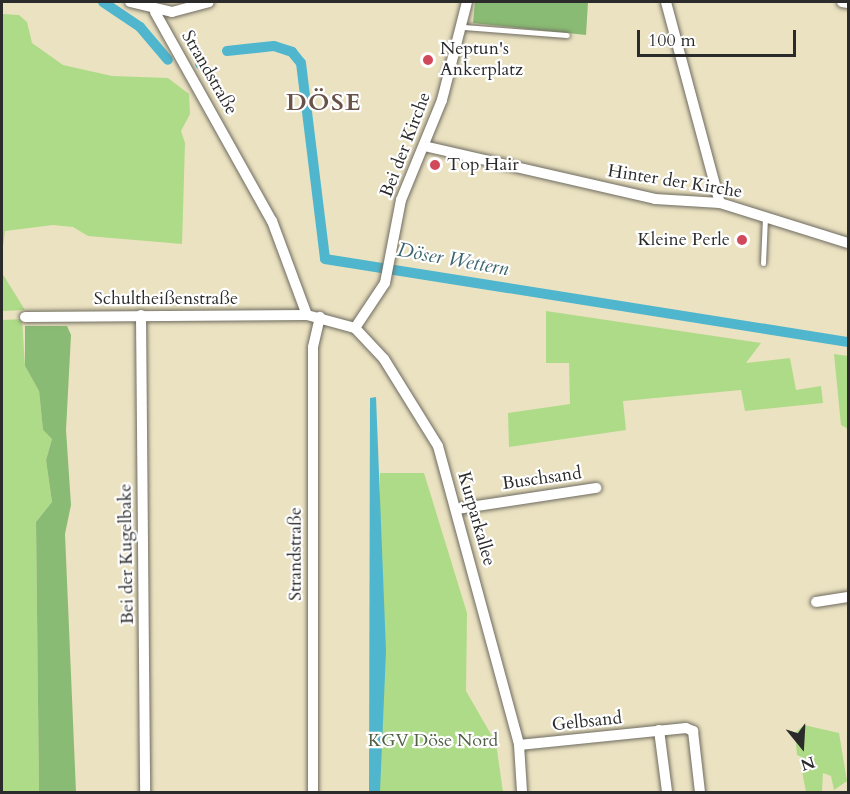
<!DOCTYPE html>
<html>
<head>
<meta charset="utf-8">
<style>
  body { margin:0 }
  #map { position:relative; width:850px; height:794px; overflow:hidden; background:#ebe2c1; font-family:Cardo,serif }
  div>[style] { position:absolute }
  .green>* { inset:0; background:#aedb87 }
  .forest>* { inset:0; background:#8abb74 }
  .water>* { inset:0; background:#4fb6ce }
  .canal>* { height:10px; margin:-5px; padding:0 5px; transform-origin:5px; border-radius:5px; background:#4fb6ce }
  .roads { filter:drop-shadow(0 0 2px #6e6b60) drop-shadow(0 0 2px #6e6b60) }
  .service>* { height:5px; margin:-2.5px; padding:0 2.5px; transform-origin:2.5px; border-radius:2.5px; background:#fff }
  .minor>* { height:10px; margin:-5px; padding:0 5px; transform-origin:5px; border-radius:5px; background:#fff }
  .dots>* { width:16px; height:16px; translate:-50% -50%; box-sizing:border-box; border:3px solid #fff; border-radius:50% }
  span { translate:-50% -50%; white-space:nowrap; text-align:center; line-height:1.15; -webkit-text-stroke:4.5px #fff; paint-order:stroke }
  .poi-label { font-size:18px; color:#2b2b2b }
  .left { translate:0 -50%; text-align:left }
  .right { translate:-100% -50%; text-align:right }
  .street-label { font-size:18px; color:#2b2b2b }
  .park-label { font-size:18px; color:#526047 }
  .water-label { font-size:20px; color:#39636c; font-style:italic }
  .district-label { font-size:24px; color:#695247; font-weight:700; letter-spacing:1.5px }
  .frame { position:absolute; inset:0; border:3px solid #2b2b2b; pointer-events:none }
  .north { position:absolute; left:772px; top:716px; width:60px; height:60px; -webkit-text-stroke:4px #fff; paint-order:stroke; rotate:162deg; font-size:16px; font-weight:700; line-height:24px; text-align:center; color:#2b2b2b }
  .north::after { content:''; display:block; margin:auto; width:21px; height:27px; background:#2b2b2b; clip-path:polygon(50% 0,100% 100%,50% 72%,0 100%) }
  .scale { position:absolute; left:637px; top:30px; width:159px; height:27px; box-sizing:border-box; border:3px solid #2b2b2b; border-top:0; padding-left:8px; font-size:18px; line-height:21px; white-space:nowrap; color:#2b2b2b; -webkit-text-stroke:4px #fff; paint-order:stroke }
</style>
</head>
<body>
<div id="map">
  <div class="green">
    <i style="clip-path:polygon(2px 14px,19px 15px,27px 22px,32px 43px,63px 65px,112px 76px,168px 78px,189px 94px,190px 114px,181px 131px,185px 143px,182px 244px,88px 236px,73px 227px,53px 225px,5px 231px,2px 255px)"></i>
    <i style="clip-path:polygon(2px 273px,25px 310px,2px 311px)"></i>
    <i style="clip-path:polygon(546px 311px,761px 343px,746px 363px,790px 358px,796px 390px,821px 386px,823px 403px,745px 411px,741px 390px,623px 401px,626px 430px,509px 447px,508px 413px,570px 404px,569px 363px,546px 363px)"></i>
    <i style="clip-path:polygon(22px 319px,25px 366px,39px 391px,43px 430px,52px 439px,46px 460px,52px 502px,36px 522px,39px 792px,2px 792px,2px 320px)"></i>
    <i style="clip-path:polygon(834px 354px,848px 356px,848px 429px,841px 425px)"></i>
    <i style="clip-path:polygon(380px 473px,424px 473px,467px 613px,466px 691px,496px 743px,503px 792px,380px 792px)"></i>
    <i style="clip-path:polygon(804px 725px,839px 733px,847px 781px,834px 790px,831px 776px,823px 773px,822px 791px,806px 792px,802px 771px,808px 760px,797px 755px,795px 733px)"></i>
  </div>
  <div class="forest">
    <i style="clip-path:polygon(475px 2px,588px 2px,586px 35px,473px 23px)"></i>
    <i style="clip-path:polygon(25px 326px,67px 326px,71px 335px,66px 430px,71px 505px,65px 534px,76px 792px,39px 792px,36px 522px,52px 502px,46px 460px,52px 439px,43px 430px,39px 391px,25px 366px)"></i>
  </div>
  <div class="water">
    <i style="clip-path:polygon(376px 397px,386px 651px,380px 792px,369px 792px,370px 398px)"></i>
  </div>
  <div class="canal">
    <i style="left:103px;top:2px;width:45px;rotate:34deg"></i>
    <i style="left:140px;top:27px;width:43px;rotate:49.7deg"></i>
    <i style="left:227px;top:51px;width:47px;rotate:-6.1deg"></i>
    <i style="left:274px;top:46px;width:19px;rotate:18deg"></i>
    <i style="left:292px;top:52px;width:14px;rotate:51deg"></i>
    <i style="left:301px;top:63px;width:197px;rotate:83deg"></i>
    <i style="left:325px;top:259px;width:530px;rotate:9.02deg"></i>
    <i style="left:200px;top:64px;width:3px;rotate:-18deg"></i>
  </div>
  <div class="roads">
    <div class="service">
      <i style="left:463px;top:27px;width:104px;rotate:4.4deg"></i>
      <i style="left:763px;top:263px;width:46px;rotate:-87.5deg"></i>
    </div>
    <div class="minor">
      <i style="left:130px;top:2px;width:43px;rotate:13.4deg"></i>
      <i style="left:172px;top:12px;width:38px;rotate:-15deg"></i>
      <i style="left:666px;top:2px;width:208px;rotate:75deg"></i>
      <i style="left:842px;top:2px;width:6px;rotate:9deg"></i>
      <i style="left:155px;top:12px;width:240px;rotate:60.8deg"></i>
      <i style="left:272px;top:221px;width:100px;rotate:69.6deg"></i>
      <i style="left:424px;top:146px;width:237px;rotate:12.9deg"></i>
      <i style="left:655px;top:199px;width:65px;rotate:3.5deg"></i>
      <i style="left:720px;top:203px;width:134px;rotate:17.4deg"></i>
      <i style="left:141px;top:315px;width:477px;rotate:89.5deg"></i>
      <i style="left:25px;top:317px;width:282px;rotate:-0.4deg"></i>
      <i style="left:307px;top:315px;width:50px;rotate:15.2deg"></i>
      <i style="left:355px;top:328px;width:42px;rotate:46.9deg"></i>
      <i style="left:384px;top:359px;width:102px;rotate:58.2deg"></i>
      <i style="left:438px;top:446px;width:310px;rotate:74.8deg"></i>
      <i style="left:519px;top:745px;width:47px;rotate:86.3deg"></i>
      <i style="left:355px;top:328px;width:54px;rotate:-56.3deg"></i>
      <i style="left:385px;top:283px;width:85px;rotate:-79.1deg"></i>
      <i style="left:401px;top:200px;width:108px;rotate:-67.7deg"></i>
      <i style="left:442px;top:100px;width:101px;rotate:-75.7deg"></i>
      <i style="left:457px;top:509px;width:141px;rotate:-8.6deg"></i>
      <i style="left:816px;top:602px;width:32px;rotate:-9deg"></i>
      <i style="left:659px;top:730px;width:63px;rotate:82.6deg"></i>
      <i style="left:519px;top:745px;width:168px;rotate:-5.8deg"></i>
      <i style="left:686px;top:728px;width:8px;rotate:23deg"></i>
      <i style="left:693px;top:731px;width:61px;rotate:83.5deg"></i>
      <i style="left:313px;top:792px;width:445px;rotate:-90deg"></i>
      <i style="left:313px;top:347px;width:31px;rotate:-77deg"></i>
    </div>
  </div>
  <div class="dots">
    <i style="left:428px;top:60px;background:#d1495b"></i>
    <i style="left:435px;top:165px;background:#d1495b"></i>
    <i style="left:742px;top:240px;background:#d1495b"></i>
  </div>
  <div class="poi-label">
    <span class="left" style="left:440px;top:60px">Neptun's<br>Ankerplatz</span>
    <span class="left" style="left:447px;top:165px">Top Hair</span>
    <span class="right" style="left:730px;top:240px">Kleine Perle</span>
  </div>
  <div class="street-label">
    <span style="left:209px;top:73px;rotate:60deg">Strandstraße</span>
    <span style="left:406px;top:145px;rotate:-69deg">Bei der Kirche</span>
    <span style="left:675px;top:182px;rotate:9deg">Hinter der Kirche</span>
    <span style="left:166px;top:299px">Schultheißenstraße</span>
    <span style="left:542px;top:479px;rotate:-8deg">Buschsand</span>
    <span style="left:476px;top:519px;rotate:74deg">Kurparkallee</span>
    <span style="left:127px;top:554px;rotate:-91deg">Bei der Kugelbake</span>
    <span style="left:296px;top:554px;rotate:-90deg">Strandstraße</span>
    <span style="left:587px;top:722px;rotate:-6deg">Gelbsand</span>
  </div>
  <div class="park-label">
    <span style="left:433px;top:741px">KGV Döse Nord</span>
  </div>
  <div class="water-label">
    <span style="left:453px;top:259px;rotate:10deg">Döser Wettern</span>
  </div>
  <div class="district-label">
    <span style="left:324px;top:103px">DÖSE</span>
  </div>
  <div class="frame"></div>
  <div class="north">N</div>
  <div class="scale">100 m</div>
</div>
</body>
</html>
